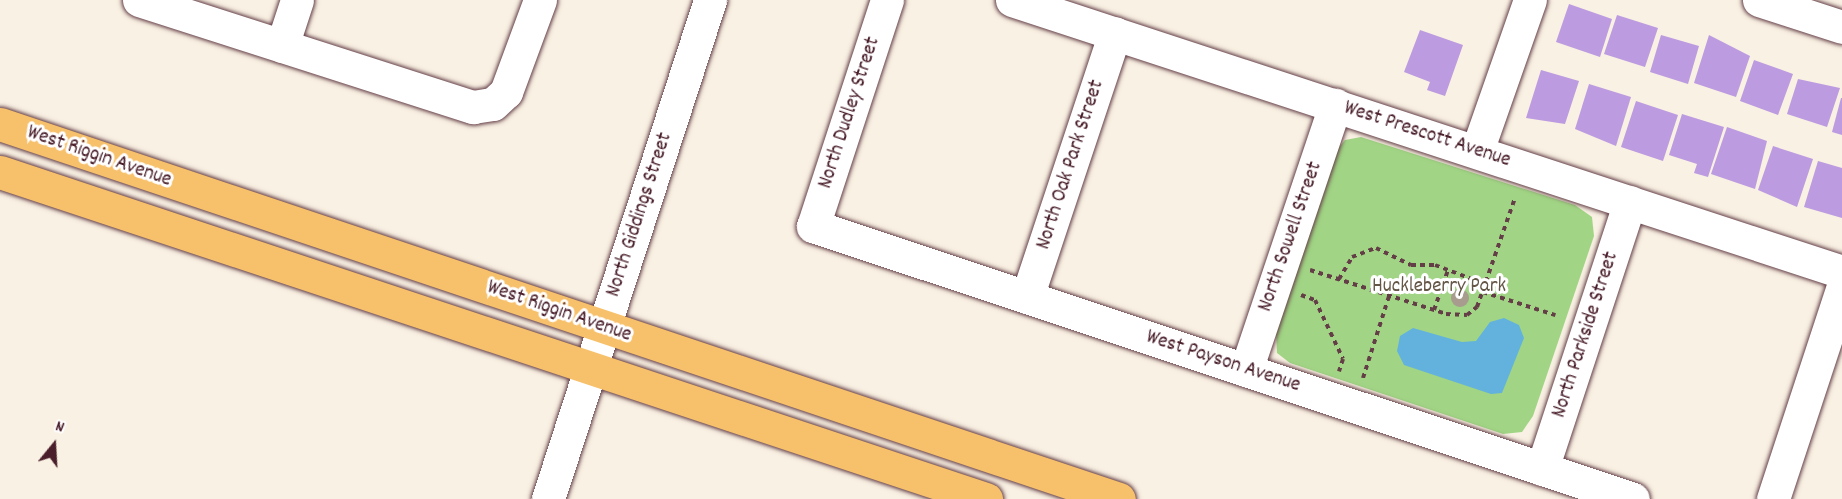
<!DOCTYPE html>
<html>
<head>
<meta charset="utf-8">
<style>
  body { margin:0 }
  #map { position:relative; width:1842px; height:499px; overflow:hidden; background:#f9f1e3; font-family:Dekko,sans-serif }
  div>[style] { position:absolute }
  .green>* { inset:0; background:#a1d585 }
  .water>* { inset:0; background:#62b2dd }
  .building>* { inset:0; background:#bc9be0 }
  .path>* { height:4px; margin-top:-2px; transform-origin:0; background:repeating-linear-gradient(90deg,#643e47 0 4.5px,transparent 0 9px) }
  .roads { filter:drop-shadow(0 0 2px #643e47) drop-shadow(0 0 2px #643e47) }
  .minor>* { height:33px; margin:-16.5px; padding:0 16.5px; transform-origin:16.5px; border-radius:16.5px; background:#fff }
  .major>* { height:33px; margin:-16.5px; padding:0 16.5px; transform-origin:16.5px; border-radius:16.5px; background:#f7c06b }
  .trees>* { width:18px; height:18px; margin:-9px; border-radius:50%; background:#a79c8d }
  span { translate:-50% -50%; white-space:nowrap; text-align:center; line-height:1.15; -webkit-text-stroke:6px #fff; paint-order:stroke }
  .street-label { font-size:21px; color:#4a1f2b }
  .park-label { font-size:21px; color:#645646 }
  .north { position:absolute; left:24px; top:415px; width:60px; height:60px; -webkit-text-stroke:4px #fff; paint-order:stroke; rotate:18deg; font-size:16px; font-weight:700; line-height:24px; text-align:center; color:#4a1f2b }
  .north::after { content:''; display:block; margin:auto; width:21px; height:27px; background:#4a1f2b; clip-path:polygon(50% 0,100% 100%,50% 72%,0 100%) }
</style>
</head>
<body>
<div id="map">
  <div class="green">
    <i style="clip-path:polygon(1361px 137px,1575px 205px,1592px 217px,1594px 236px,1533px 416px,1522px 432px,1503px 434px,1290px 363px,1277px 353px,1276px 332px,1336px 151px,1345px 140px)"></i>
  </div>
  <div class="water">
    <i style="clip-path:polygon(1504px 318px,1519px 325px,1524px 338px,1502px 393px,1491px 394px,1404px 365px,1397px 351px,1400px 336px,1413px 328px,1462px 342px,1476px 341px,1490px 322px)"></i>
  </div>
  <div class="building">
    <i style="clip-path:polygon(1569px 4px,1612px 19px,1600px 57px,1556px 42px)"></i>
    <i style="clip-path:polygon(1617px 15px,1658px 28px,1645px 67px,1604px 54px)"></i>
    <i style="clip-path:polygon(1420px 30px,1463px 45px,1445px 96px,1427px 90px,1430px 82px,1404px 72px)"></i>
    <i style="clip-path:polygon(1661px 35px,1699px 46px,1688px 84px,1650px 72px)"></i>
    <i style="clip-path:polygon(1709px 35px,1750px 56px,1736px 97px,1694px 83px)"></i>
    <i style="clip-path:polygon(1754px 60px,1793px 74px,1778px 115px,1740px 101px)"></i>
    <i style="clip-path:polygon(1541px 70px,1579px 81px,1565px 124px,1526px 118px)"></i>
    <i style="clip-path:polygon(1798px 79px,1840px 88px,1827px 127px,1787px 114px)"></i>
    <i style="clip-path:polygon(1589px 84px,1631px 97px,1616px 146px,1575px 129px)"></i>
    <i style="clip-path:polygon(1841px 98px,1842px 98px,1842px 135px,1832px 132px)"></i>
    <i style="clip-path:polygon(1636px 101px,1678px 115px,1663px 161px,1621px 147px)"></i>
    <i style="clip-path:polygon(1682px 114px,1724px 127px,1708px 177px,1694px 173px,1697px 164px,1669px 155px)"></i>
    <i style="clip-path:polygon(1727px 127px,1767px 141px,1755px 189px,1711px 174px)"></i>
    <i style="clip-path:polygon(1773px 146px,1813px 159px,1797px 207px,1758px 190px)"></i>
    <i style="clip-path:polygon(1818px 161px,1842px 168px,1842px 218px,1804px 207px)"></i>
  </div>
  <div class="path">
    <i style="left:1310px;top:270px;width:143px;rotate:17.9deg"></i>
    <i style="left:1446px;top:314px;width:21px;rotate:3deg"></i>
    <i style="left:1467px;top:315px;width:13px;rotate:-39deg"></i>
    <i style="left:1477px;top:307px;width:115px;rotate:-70.8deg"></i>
    <i style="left:1339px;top:279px;width:26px;rotate:-59deg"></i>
    <i style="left:1352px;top:257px;width:26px;rotate:-21deg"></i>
    <i style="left:1376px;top:248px;width:39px;rotate:26deg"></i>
    <i style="left:1411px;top:265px;width:24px"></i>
    <i style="left:1435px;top:265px;width:53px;rotate:20.8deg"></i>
    <i style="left:1483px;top:292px;width:76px;rotate:17.7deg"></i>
    <i style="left:1301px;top:295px;width:15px;rotate:20deg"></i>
    <i style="left:1315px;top:300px;width:65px;rotate:64.6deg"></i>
    <i style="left:1343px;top:359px;width:13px;rotate:108deg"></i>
    <i style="left:1434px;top:310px;width:42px;rotate:-70.7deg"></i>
    <i style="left:1363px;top:378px;width:86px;rotate:-72.4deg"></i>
  </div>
  <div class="roads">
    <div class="minor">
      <i style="left:139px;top:0;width:351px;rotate:17.8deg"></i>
      <i style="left:473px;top:107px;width:20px;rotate:-9deg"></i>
      <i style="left:493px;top:104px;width:18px;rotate:-43deg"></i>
      <i style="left:506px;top:92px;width:98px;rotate:-69.7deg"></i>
      <i style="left:887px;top:0;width:238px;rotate:108.1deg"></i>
      <i style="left:813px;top:226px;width:864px;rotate:18.41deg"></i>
      <i style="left:1012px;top:0;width:873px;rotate:18.14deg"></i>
      <i style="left:1759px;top:0;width:87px;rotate:18deg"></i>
      <i style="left:282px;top:46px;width:48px;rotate:-71.9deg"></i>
      <i style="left:1477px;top:151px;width:160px;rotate:-70.7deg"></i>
      <i style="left:1027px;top:297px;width:278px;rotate:-71.6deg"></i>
      <i style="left:1246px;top:370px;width:280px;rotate:-71.4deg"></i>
      <i style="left:1542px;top:469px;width:281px;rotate:-71.8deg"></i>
      <i style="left:548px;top:499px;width:525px;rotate:-72.01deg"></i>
      <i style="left:1773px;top:499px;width:221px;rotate:-71.8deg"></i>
    </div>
    <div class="major">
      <i style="left:0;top:124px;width:1180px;rotate:18.53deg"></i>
      <i style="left:0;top:172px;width:1039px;rotate:18.35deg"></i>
    </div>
  </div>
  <div class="trees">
    <i style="left:1460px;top:298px"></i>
  </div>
  <div class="street-label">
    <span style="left:850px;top:113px;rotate:-72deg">North Dudley Street</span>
    <span style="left:1427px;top:135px;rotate:18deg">West Prescott Avenue</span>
    <span style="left:99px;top:157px;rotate:19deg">West Riggin Avenue</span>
    <span style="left:1071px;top:165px;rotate:-72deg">North Oak Park Street</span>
    <span style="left:640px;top:215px;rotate:-72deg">North Giddings Street</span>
    <span style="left:1291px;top:237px;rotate:-71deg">North Sowell Street</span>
    <span style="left:559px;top:312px;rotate:19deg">West Riggin Avenue</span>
    <span style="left:1586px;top:335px;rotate:-72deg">North Parkside Street</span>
    <span style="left:1223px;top:362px;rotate:18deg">West Payson Avenue</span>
  </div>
  <div class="park-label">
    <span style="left:1439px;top:287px">Huckleberry Park</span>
  </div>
  <div class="north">N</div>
</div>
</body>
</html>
